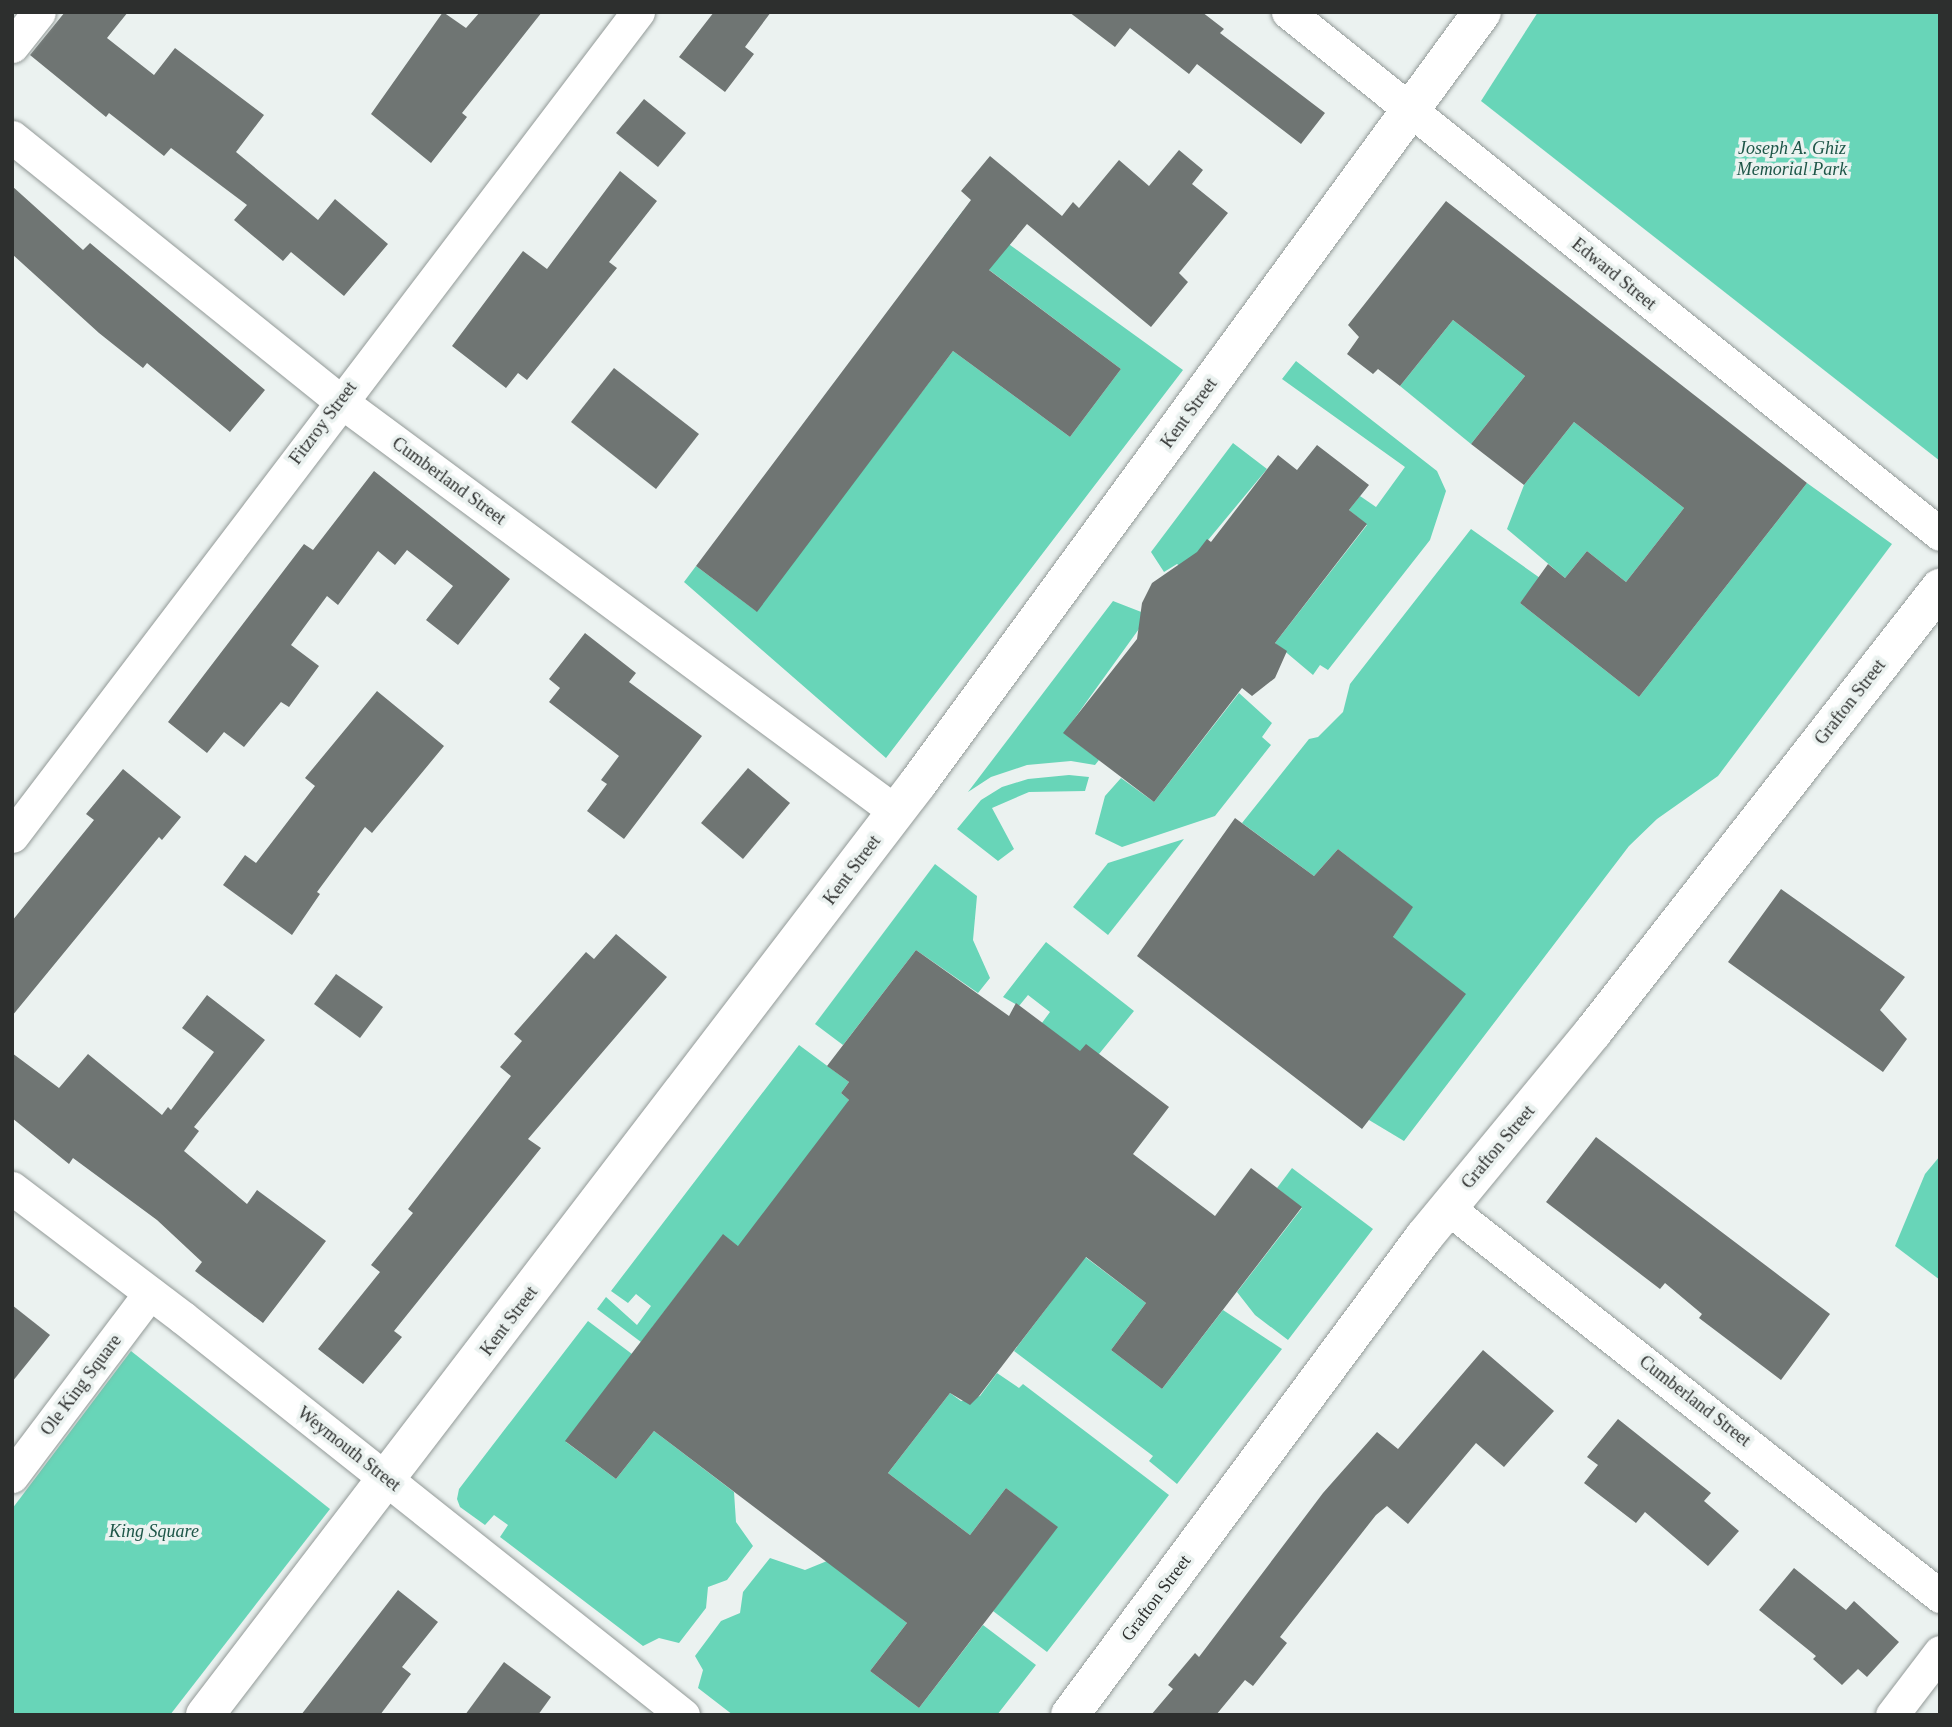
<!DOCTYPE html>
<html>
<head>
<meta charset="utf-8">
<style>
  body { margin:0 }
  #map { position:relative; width:1952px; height:1727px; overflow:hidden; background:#ebf2f0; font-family:Georgia,serif }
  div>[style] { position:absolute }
  .green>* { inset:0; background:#68d5b8 }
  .building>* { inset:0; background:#6f7573 }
  .roads { filter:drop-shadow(0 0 2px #939a98) drop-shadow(0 0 2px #939a98) }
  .street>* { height:33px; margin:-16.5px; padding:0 16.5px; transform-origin:16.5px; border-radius:16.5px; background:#fff }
  .secondary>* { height:38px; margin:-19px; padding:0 19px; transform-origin:19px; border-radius:19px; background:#fff }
  .primary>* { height:38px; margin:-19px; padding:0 19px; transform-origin:19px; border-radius:19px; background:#fff }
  span { translate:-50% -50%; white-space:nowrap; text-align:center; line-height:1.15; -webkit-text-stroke:7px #ebf2f0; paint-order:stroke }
  .park-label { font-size:18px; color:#1e5648; font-style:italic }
  .street-label { font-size:18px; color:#2d2f2e }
  .frame { position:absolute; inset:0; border:14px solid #2d2f2e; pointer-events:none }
</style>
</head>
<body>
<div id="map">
  <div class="green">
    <i style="clip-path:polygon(1538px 12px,1940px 12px,1940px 461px,1481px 101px)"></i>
    <i style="clip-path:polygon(963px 211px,1183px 370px,886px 758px,684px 582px,696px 566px,756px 611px,953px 351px,1070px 437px,1121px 369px,944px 236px)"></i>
    <i style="clip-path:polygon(1453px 320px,1525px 376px,1471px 444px,1400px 386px)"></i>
    <i style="clip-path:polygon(1296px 361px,1437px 471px,1446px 491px,1430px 540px,1328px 670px,1320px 665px,1313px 675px,1275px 643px,1367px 525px,1349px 510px,1360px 496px,1376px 507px,1405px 467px,1282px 379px)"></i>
    <i style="clip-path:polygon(1574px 422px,1684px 508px,1626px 582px,1587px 551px,1565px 578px,1507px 529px,1524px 485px)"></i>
    <i style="clip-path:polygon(1233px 443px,1267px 469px,1184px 569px,1177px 564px,1164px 572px,1151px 552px)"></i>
    <i style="clip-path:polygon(1807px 483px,1892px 544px,1718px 776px,1657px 819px,1629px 846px,1404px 1141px,1369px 1120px,1393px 937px,1412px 907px,1338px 849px,1314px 876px,1242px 823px,1309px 739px,1318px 737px,1343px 712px,1350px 684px,1471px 529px,1540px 578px,1520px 603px,1639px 697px)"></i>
    <i style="clip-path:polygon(1113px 601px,1149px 615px,1064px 733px,1099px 760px,1095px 765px,1071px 761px,1027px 765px,991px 777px,968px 792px)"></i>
    <i style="clip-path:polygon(1239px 693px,1272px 723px,1262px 737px,1271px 745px,1215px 816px,1122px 847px,1095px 834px,1105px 796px,1121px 778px,1154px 802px)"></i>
    <i style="clip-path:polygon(1069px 775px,1089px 777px,1085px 791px,1029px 792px,992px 808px,1014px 849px,998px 861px,957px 829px,981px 800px,1002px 787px,1028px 779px)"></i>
    <i style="clip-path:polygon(1184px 839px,1108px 935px,1073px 907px,1108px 863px)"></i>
    <i style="clip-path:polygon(935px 864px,977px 896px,973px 940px,990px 978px,978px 993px,916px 950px,843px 1045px,815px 1024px)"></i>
    <i style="clip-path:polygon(1046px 942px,1134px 1011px,1099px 1054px,1071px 1064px,1033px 1035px,1050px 1012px,1028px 995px,1019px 1006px,1003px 997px)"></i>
    <i style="clip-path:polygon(799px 1045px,849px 1082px,841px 1093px,849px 1100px,771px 1271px,723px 1235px,641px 1342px,597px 1309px,606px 1297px,637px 1325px,651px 1306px,636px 1294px,628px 1303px,611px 1291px)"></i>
    <i style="clip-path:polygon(1940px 1156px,1940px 1280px,1895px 1246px,1925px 1174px)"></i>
    <i style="clip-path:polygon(1292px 1168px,1373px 1229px,1288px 1340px,1255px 1315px,1237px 1292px,1302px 1208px,1277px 1188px)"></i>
    <i style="clip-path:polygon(1068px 1244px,1146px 1303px,1111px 1350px,1162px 1389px,1223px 1310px,1282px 1349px,1177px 1484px,1149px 1461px,1153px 1456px,1014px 1351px,1052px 1301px)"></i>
    <i style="clip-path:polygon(588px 1321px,632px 1354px,566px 1442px,616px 1479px,654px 1431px,734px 1492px,736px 1522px,753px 1546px,727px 1580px,708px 1587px,706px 1608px,679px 1643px,659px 1638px,643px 1646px,500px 1537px,508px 1525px,494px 1515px,485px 1525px,460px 1507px,457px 1499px,459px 1489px)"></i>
    <i style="clip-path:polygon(131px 1351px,330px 1509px,170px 1715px,12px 1715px,12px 1509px)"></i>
    <i style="clip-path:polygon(997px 1373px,1019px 1388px,1023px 1384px,1169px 1495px,1047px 1652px,993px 1611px,1057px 1527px,1006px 1488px,970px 1535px,888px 1473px,950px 1393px,961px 1401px,980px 1396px)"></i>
    <i style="clip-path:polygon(770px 1558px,805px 1570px,827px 1561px,907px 1623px,870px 1671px,919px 1708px,983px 1625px,1036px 1665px,997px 1715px,733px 1715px,698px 1688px,703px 1670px,695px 1656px,721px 1621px,740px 1613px,743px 1592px)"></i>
  </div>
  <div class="building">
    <i style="clip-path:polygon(65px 12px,128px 12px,107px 38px,154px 75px,175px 48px,264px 115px,236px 152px,318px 220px,335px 199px,388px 244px,344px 296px,291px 252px,283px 261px,234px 220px,247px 205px,171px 148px,164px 156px,109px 113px,106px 117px,30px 55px)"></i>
    <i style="clip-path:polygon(443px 12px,466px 28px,480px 12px,542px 12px,462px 113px,467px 117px,431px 163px,371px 114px)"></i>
    <i style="clip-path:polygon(714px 12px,771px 12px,745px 47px,754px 54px,725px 92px,679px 57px)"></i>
    <i style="clip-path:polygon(1069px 12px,1202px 12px,1224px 29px,1220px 33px,1325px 113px,1301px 144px,1197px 64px,1189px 74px,1130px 28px,1115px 47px)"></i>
    <i style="clip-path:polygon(644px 99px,686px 133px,658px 167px,616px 133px)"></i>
    <i style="clip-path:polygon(1179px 150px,1203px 170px,1192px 184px,1228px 213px,1179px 273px,1188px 282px,1151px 327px,1027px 224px,989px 270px,1121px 369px,1070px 437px,953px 351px,757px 612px,696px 566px,971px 200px,961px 191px,990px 156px,1062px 216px,1073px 202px,1079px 208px,1119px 160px,1149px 186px)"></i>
    <i style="clip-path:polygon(620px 171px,657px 201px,609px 262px,617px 268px,527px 380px,518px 373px,506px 388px,452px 346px,523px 251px,547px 269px)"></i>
    <i style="clip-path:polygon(12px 186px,83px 250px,90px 243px,265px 390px,230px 432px,147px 363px,143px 368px,99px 333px,12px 254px)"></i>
    <i style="clip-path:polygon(1446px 201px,1807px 483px,1639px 697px,1520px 603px,1548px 564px,1565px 578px,1587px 551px,1626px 582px,1684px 508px,1574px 422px,1524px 485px,1471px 444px,1525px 376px,1453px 320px,1400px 386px,1378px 369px,1373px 374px,1347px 354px,1359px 337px,1348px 325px)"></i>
    <i style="clip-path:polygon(614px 368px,699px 434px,656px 489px,571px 422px)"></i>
    <i style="clip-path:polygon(1317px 445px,1369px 485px,1349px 510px,1367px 524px,1275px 643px,1287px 651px,1275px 678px,1252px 696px,1242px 688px,1154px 802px,1063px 733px,1137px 639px,1142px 603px,1152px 583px,1197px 552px,1207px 539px,1211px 542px,1278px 455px,1297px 470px)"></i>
    <i style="clip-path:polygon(374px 471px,510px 579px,458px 645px,426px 620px,453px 586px,407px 550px,395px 565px,378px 551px,338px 605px,327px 596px,291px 645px,319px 666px,289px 707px,281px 702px,244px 747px,224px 732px,207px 753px,168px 722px,304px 544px,313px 550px)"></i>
    <i style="clip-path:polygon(585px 633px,636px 673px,629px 682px,702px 736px,624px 839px,587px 811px,607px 784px,601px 780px,619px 756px,549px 702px,560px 688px,549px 679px)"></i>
    <i style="clip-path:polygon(377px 691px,444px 746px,372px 833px,365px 827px,317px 892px,320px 894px,292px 935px,223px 885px,245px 855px,256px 863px,315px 786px,305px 778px)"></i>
    <i style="clip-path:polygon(748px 768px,790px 803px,743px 859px,701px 823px)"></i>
    <i style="clip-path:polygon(123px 769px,181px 817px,162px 840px,159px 837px,12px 1016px,12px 921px,94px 820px,86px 814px)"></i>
    <i style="clip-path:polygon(1235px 818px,1314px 876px,1338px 849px,1413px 907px,1393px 937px,1466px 994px,1362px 1129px,1137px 956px)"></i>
    <i style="clip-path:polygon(1781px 889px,1905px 977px,1880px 1010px,1907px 1039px,1883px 1072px,1728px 962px)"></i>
    <i style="clip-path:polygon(616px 934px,667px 977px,528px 1139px,541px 1148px,394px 1331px,402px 1337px,363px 1384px,318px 1349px,380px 1272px,371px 1265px,413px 1213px,408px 1209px,511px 1076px,500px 1067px,522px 1041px,514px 1034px,586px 952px,594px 959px)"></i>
    <i style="clip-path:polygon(916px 950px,1009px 1016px,1016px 1003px,1080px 1051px,1086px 1044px,1169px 1107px,1133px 1154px,1215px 1216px,1251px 1168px,1302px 1207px,1162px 1389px,1111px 1350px,1146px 1303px,1086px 1257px,979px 1396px,970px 1405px,950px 1393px,888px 1473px,970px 1535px,1006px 1488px,1058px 1527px,919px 1708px,870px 1671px,907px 1623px,654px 1431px,616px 1479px,565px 1441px,723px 1234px,738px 1246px,849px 1100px,841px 1093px,849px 1082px,827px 1066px)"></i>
    <i style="clip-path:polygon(336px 974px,383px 1007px,360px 1038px,314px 1004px)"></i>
    <i style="clip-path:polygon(207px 995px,265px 1040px,194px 1127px,199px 1131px,184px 1151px,247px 1204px,257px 1190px,326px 1241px,263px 1323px,195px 1271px,202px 1262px,157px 1220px,73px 1158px,69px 1164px,12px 1118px,12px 1053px,59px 1088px,88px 1054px,162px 1115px,168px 1107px,171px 1110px,214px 1052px,182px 1028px)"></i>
    <i style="clip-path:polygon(1596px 1137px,1830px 1314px,1781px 1380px,1699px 1318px,1702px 1314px,1665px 1283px,1660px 1289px,1546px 1202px)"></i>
    <i style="clip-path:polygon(12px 1305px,50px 1335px,12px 1382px)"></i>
    <i style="clip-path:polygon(1483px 1350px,1554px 1411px,1504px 1467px,1476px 1443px,1408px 1524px,1387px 1506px,1376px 1515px,1280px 1637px,1287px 1643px,1253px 1686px,1245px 1680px,1216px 1715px,1151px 1715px,1173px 1689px,1168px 1685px,1195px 1653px,1199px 1657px,1323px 1493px,1377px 1432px,1398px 1449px)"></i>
    <i style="clip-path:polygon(1618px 1419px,1711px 1493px,1704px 1501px,1739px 1531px,1708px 1566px,1645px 1512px,1636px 1523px,1584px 1483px,1598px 1465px,1587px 1457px)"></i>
    <i style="clip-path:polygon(1794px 1568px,1846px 1610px,1854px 1601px,1899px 1642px,1867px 1677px,1858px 1669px,1842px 1685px,1813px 1659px,1816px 1656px,1759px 1610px)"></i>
    <i style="clip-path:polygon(398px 1590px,438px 1622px,402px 1667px,411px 1674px,380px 1715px,301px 1715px)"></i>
    <i style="clip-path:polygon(504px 1662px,551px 1697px,538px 1715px,465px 1715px)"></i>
  </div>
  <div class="roads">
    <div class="street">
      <i style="left:1288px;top:12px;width:835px;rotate:38.68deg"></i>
      <i style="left:12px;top:46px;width:43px;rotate:-51.5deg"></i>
      <i style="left:12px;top:137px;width:420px;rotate:38.8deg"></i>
      <i style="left:339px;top:400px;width:693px;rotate:36.49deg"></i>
      <i style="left:12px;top:836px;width:1035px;rotate:-52.78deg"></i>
      <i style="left:12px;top:1188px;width:213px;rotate:37.2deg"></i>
      <i style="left:182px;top:1317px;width:640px;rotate:38.46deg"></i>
      <i style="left:1448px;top:1208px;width:627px;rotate:38.26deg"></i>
      <i style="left:12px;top:1476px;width:229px;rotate:-53deg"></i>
      <i style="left:1892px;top:1715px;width:79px;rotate:-52.7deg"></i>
    </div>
    <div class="secondary">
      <i style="left:205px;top:1715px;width:1173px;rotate:-52.58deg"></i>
      <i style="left:918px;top:783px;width:955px;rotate:-53.81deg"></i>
    </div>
    <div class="primary">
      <i style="left:1070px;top:1715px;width:595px;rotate:-53.48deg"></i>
      <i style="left:1424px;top:1237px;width:266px;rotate:-50.5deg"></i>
      <i style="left:1593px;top:1032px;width:564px;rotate:-51.99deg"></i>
    </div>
  </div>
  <div class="park-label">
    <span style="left:1792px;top:159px">Joseph A. Ghiz<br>Memorial Park</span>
    <span style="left:154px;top:1531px">King Square</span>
  </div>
  <div class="street-label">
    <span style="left:1614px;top:274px;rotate:39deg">Edward Street</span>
    <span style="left:1189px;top:413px;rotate:-54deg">Kent Street</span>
    <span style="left:323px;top:423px;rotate:-53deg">Fitzroy Street</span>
    <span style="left:449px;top:481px;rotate:36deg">Cumberland Street</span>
    <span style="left:1850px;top:702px;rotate:-52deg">Grafton Street</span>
    <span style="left:852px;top:870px;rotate:-53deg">Kent Street</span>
    <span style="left:1498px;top:1147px;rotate:-50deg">Grafton Street</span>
    <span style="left:509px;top:1321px;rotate:-53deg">Kent Street</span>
    <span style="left:81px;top:1385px;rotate:-53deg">Ole King Square</span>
    <span style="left:1695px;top:1401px;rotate:38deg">Cumberland Street</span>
    <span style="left:349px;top:1449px;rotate:38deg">Weymouth Street</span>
    <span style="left:1156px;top:1598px;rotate:-53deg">Grafton Street</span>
  </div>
  <div class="frame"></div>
</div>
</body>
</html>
